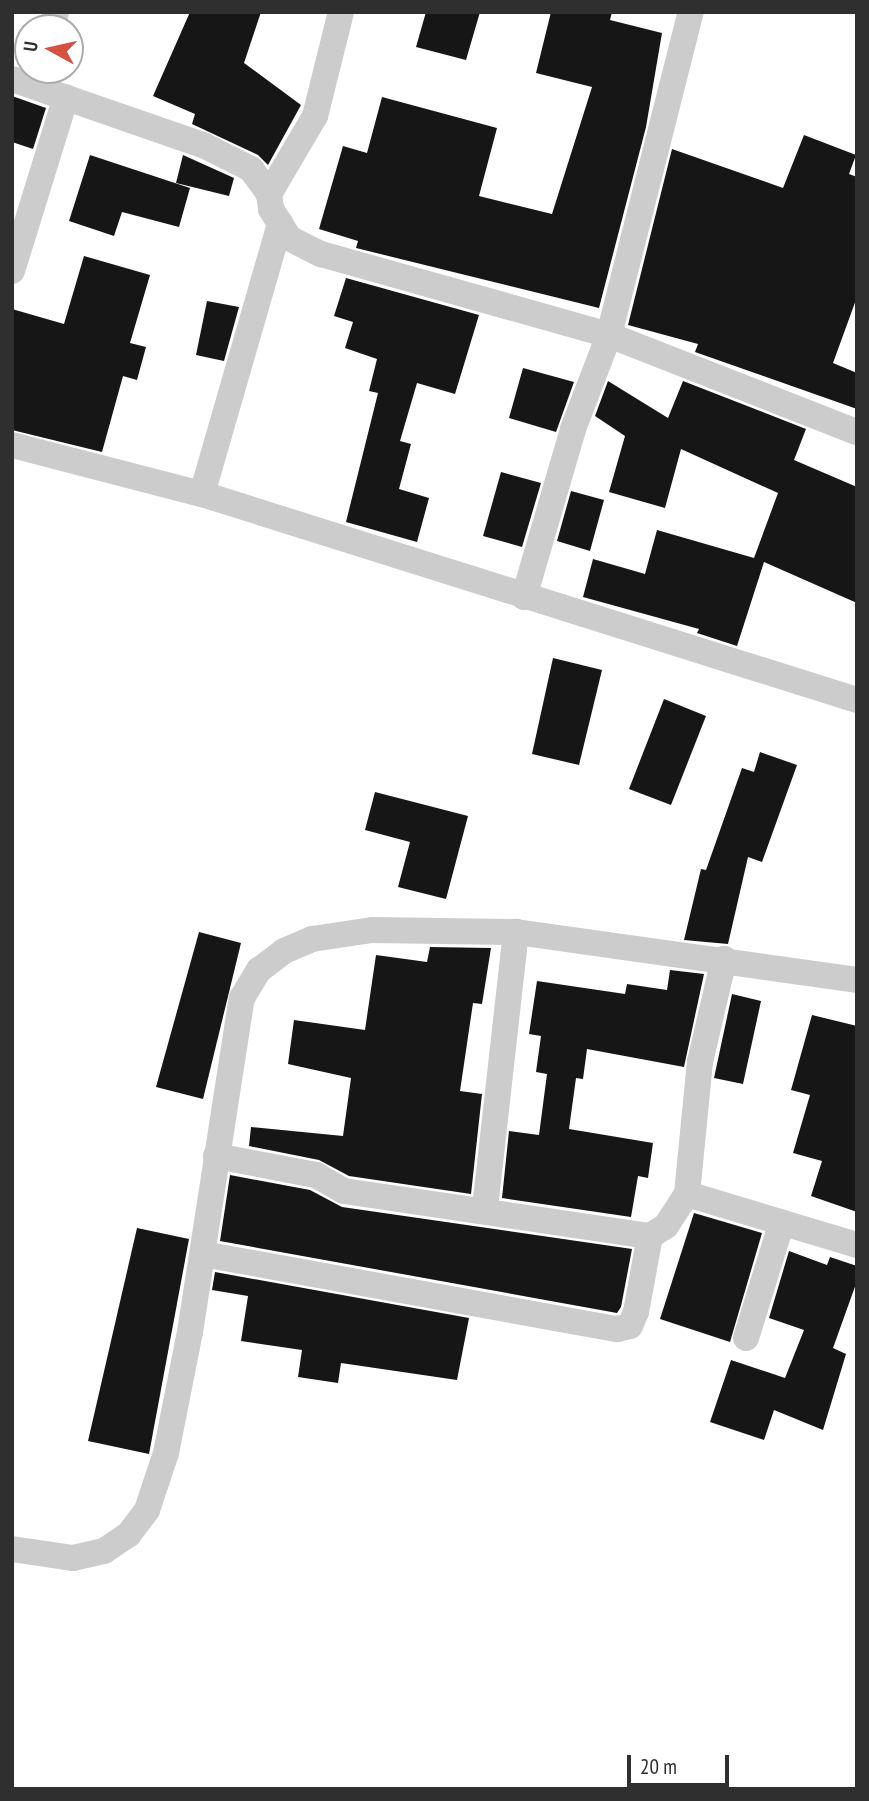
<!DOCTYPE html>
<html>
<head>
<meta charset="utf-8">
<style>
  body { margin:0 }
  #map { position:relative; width:869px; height:1801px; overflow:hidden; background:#fff; font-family:"PT Sans Narrow",sans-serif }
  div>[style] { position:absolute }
  .building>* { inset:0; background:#161616 }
  .minor>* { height:26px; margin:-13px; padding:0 13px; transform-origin:13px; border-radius:13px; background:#ccc }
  span { translate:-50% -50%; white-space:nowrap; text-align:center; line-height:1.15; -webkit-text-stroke:7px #fff; paint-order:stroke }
  .frame { position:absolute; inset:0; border:14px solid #2f2f2f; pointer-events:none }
  .north { position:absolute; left:14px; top:14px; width:70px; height:70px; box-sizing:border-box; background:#fff; border:2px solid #acacac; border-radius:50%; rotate:278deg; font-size:19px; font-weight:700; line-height:28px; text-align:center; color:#2f2f2f }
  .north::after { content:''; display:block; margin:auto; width:24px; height:32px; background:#d55142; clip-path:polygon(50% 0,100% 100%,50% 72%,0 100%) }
  .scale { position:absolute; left:627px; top:1755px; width:102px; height:32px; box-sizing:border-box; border:4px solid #2f2f2f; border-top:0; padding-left:9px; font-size:21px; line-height:24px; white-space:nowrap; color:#2f2f2f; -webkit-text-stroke:5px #fff; paint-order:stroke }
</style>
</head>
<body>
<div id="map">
  <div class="building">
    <i style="clip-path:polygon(190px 12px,261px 12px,244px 63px,301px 105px,268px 165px,258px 155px,192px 124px,195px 114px,153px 96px)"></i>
    <i style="clip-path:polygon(426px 12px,480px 12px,466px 60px,416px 47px)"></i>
    <i style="clip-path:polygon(551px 12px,612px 12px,610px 20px,662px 33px,646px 127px,599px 308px,356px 248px,358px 241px,319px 229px,343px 146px,367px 153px,382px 97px,497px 128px,479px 196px,552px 214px,592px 87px,536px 73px)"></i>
    <i style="clip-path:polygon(12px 96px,46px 108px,33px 149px,12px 142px)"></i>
    <i style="clip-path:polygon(804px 135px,856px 155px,849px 174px,857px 177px,857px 297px,833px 363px,857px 373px,857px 409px,695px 352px,698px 344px,628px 325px,672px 149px,783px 188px)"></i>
    <i style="clip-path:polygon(90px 155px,190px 188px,179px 227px,122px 212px,114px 236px,69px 221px)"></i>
    <i style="clip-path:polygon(183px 155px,234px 178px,229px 196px,176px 183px)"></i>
    <i style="clip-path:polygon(84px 256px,150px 275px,130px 343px,146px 347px,137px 380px,123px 376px,102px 452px,12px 430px,12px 309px,64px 324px)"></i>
    <i style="clip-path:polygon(346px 278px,479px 315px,455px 394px,417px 383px,400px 441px,411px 444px,399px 489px,429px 498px,417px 542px,346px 522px,378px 393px,369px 391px,377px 359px,345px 348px,353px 322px,334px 316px)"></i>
    <i style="clip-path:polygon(207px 301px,239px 307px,224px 361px,196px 355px)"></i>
    <i style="clip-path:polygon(523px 368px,574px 382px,556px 432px,509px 418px)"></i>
    <i style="clip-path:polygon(608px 381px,668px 418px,683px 381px,806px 429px,794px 460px,857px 487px,857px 603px,764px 562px,737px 646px,697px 633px,699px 629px,583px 597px,593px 559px,645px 574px,657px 530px,754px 558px,778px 493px,681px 449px,665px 508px,609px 492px,625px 436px,595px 416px)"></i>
    <i style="clip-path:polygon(501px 472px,541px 483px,522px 547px,483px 536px)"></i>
    <i style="clip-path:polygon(571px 491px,604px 500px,590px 551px,557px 541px)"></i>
    <i style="clip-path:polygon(553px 658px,602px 670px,579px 765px,532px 754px)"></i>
    <i style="clip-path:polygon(664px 699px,706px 716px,671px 805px,629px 789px)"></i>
    <i style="clip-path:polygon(760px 752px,797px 765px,762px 862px,748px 857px,728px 944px,684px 940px,701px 869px,706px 870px,742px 768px,754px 772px)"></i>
    <i style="clip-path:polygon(375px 792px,468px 816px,446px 899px,398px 887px,410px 842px,365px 830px)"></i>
    <i style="clip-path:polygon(199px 932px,241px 943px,203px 1099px,156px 1087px)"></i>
    <i style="clip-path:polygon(430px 947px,491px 948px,482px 1004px,473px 1003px,460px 1091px,482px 1094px,471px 1194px,349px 1176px,319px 1160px,249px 1146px,251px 1127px,343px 1136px,351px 1078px,288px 1064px,294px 1020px,365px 1030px,376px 955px,427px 962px)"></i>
    <i style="clip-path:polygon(670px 970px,704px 974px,684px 1067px,587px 1049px,583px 1079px,576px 1078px,569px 1129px,653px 1143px,648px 1178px,638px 1176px,631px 1217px,502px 1198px,509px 1131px,539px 1135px,547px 1074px,536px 1072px,541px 1036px,529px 1034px,537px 981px,625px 994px,627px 984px,667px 990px)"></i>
    <i style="clip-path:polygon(732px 994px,761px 1001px,743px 1084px,714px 1078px)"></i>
    <i style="clip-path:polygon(812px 1015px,857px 1026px,857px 1212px,811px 1196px,822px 1161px,793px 1153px,810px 1095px,791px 1090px)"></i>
    <i style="clip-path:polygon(230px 1175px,310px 1190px,342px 1207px,632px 1249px,621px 1307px,617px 1313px,220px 1241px)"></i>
    <i style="clip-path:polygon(694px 1213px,762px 1233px,730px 1342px,660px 1319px)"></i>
    <i style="clip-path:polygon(137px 1228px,189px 1239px,149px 1454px,88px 1441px)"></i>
    <i style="clip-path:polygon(789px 1251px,827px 1265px,830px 1257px,857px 1266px,857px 1281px,833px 1348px,846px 1354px,823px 1430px,774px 1410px,764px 1440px,710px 1422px,731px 1360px,785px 1378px,804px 1330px,769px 1318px)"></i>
    <i style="clip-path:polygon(215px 1272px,469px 1318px,457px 1380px,341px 1363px,338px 1383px,298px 1377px,302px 1350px,241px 1341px,248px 1296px,212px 1290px)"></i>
  </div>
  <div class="minor">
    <i style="left:341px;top:12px;width:107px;rotate:104deg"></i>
    <i style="left:315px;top:116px;width:91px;rotate:120.5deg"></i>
    <i style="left:269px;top:194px;width:15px;rotate:82deg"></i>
    <i style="left:271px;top:209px;width:34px;rotate:58deg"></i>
    <i style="left:289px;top:238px;width:36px;rotate:27deg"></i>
    <i style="left:321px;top:254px;width:299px;rotate:15.7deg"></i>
    <i style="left:609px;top:335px;width:266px;rotate:21.4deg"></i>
    <i style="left:50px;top:28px;width:17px;rotate:-69deg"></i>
    <i style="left:12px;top:79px;width:202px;rotate:19.1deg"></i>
    <i style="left:203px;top:145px;width:54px;rotate:26.6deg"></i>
    <i style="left:251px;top:169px;width:31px;rotate:54deg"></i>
    <i style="left:12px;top:271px;width:182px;rotate:-72.8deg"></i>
    <i style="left:12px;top:445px;width:196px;rotate:14.5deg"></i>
    <i style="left:202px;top:494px;width:687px;rotate:17.46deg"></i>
    <i style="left:202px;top:494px;width:282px;rotate:-73.9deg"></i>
    <i style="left:524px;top:597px;width:175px;rotate:-73.7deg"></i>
    <i style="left:573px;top:429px;width:101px;rotate:-69deg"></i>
    <i style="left:609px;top:335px;width:333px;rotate:-75.8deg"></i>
    <i style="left:216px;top:1156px;width:102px;rotate:10.8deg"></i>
    <i style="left:316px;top:1175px;width:32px;rotate:30deg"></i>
    <i style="left:344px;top:1191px;width:309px;rotate:8.4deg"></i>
    <i style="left:650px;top:1236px;width:19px;rotate:-32deg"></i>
    <i style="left:666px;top:1226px;width:38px;rotate:-57deg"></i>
    <i style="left:687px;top:1194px;width:133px;rotate:-84.4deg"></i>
    <i style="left:700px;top:1062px;width:106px;rotate:-76.9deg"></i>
    <i style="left:687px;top:1194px;width:177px;rotate:16.7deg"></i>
    <i style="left:485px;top:1208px;width:278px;rotate:-83.6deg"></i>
    <i style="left:203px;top:1254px;width:421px;rotate:10.3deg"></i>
    <i style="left:617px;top:1329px;width:13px;rotate:-13deg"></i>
    <i style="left:630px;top:1326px;width:15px;rotate:-67deg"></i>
    <i style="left:636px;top:1312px;width:77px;rotate:-79.6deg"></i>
    <i style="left:746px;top:1338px;width:121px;rotate:-72.8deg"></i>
    <i style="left:12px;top:1549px;width:62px;rotate:8.4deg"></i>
    <i style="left:73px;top:1558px;width:32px;rotate:-13deg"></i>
    <i style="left:104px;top:1551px;width:30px;rotate:-34deg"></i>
    <i style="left:129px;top:1534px;width:30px;rotate:-53deg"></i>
    <i style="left:147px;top:1510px;width:60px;rotate:-71.6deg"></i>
    <i style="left:166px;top:1453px;width:123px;rotate:-78.8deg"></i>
    <i style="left:190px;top:1332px;width:338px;rotate:-81.2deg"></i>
    <i style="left:242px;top:998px;width:33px;rotate:-59deg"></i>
    <i style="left:259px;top:970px;width:31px;rotate:-37deg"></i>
    <i style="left:284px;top:951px;width:30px;rotate:-23deg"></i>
    <i style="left:312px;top:939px;width:61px;rotate:-8.5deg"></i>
    <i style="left:372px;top:930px;width:144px;rotate:0.8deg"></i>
    <i style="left:516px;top:932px;width:344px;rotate:8deg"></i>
  </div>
  <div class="frame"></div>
  <div class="north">U</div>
  <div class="scale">20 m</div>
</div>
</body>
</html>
